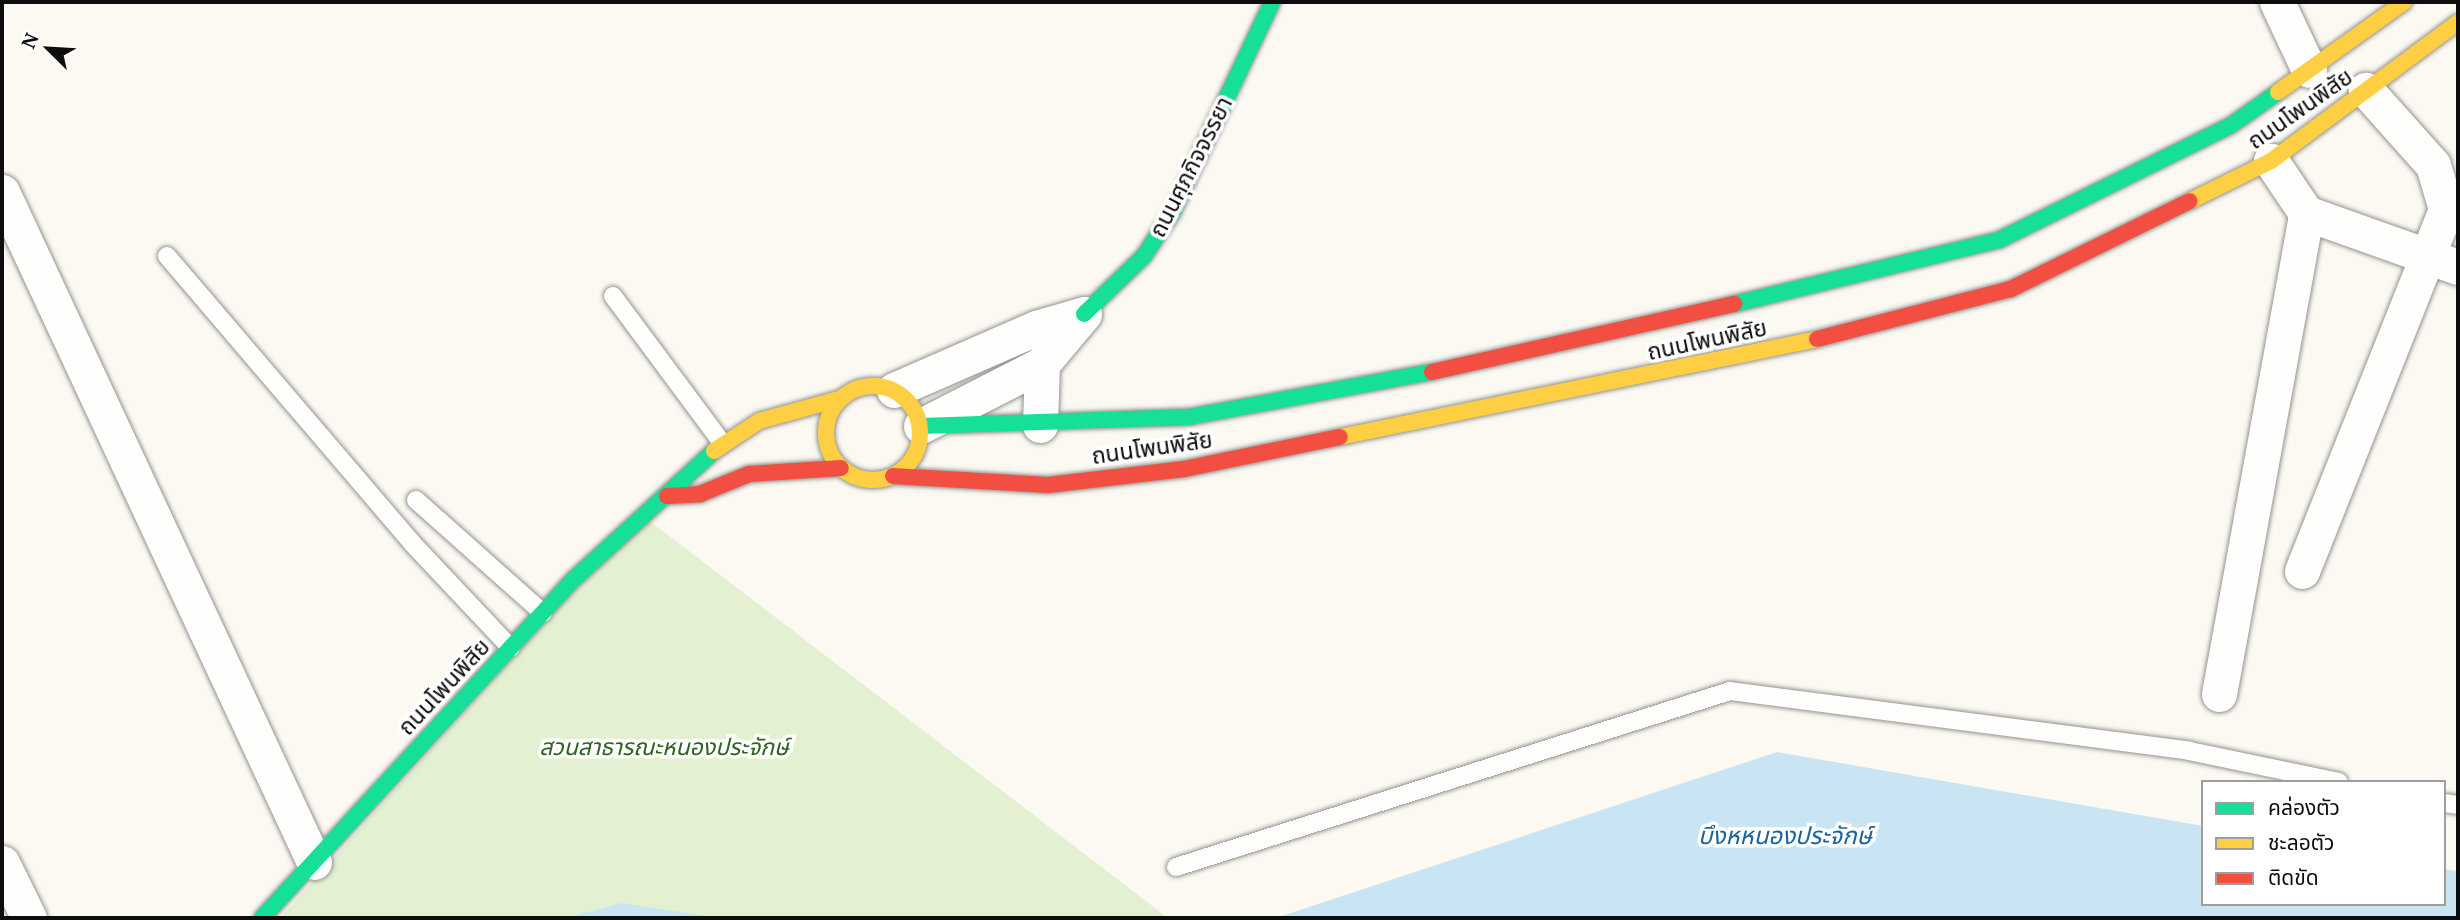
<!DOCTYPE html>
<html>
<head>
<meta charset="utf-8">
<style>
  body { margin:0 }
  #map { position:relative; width:2460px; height:920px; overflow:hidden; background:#fbf9f2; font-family:"PT Serif","Noto Sans Thai",serif }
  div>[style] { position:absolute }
  .green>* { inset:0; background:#e4f0d2 }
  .water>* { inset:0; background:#c9e5f4 }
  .roads { filter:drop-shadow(0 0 2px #949390) drop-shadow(0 0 2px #949390) }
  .lane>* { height:18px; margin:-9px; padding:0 9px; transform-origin:9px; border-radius:9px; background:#fefefd }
  .street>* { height:35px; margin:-17.5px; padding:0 17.5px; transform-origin:17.5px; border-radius:17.5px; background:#fefefd }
  .fast>* { height:16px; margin:-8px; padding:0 8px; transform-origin:8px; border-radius:8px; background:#16e098 }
  .slow>* { height:16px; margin:-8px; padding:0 8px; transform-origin:8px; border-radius:8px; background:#ffcf43 }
  .slow>.ring { margin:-8px; padding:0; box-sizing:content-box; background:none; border:16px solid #ffcf43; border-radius:50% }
  .jam>* { height:16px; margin:-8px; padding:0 8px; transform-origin:8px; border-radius:8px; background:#f24e42 }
  span { translate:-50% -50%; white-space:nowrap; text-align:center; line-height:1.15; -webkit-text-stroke:7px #fff; paint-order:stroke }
  .street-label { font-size:23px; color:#0d0d0d }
  .park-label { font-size:23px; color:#2d641f; font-style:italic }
  .water-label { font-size:24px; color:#19649d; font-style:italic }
  .frame { position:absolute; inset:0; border:4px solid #0d0d0d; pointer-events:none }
  .legend { position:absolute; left:2201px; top:780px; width:245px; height:126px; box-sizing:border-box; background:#fff; border:2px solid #9e9e9e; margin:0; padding:9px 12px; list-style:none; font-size:21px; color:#0d0d0d }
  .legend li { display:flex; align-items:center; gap:14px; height:35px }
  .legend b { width:35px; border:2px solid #9e9e9e }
  .north { position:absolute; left:14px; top:14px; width:70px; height:70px; -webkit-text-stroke:5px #fff; paint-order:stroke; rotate:294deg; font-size:19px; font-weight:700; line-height:28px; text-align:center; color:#0d0d0d }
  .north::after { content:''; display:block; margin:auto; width:24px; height:32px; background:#0d0d0d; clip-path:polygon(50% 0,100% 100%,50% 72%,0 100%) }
</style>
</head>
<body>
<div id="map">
  <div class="green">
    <i style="clip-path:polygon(642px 515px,1168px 918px,280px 918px)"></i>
  </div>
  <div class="water">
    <i style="clip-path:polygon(1777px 752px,2203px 826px,2203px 904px,2444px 904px,2444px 869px,2458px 871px,2458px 918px,1276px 918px)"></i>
    <i style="clip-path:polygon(622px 903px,719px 918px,565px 918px)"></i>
  </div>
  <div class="roads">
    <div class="lane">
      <i style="left:167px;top:256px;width:377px;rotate:49.5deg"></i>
      <i style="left:412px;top:543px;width:144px;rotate:46.7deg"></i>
      <i style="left:613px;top:296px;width:183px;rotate:53.4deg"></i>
      <i style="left:416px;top:500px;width:170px;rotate:41.7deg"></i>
      <i style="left:2444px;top:803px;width:14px;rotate:8deg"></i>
      <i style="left:1176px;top:867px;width:581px;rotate:-17.62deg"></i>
      <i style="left:1730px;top:691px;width:463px;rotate:7.4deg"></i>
      <i style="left:2189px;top:751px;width:153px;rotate:11.7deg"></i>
    </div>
    <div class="street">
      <i style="left:2277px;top:2px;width:75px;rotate:64.8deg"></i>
      <i style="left:2px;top:192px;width:739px;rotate:65.03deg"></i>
      <i style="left:2306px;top:213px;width:161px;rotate:19.6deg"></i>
      <i style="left:894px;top:390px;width:155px;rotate:-23.6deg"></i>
      <i style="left:1036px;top:328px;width:50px;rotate:-16.3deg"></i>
      <i style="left:1040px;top:425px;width:61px;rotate:-88.1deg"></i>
      <i style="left:921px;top:426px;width:136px;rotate:-27.1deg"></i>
      <i style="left:1042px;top:364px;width:65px;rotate:-50deg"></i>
      <i style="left:2302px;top:571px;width:390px;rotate:-68.3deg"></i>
      <i style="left:2446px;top:209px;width:46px;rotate:-106.5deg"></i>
      <i style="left:2433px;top:165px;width:101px;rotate:-131.8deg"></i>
      <i style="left:2219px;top:694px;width:489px;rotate:-79.7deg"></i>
      <i style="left:2306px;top:213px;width:63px;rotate:-123.9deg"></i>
      <i style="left:2px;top:863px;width:61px;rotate:63.9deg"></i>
    </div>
    <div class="fast">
      <i style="left:1734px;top:304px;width:273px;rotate:-13.6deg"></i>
      <i style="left:1999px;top:240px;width:258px;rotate:-26.3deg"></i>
      <i style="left:2230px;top:126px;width:59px;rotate:-35.3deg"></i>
      <i style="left:1084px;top:314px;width:83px;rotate:-44deg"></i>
      <i style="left:1144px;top:256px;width:51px;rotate:-56.9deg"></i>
      <i style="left:1172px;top:213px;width:233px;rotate:-64.6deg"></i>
      <i style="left:921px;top:426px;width:268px;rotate:-1.9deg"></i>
      <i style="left:1189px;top:417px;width:247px;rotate:-10.5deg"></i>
      <i style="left:262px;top:918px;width:462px;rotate:-47.4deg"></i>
      <i style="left:575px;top:578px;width:188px;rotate:-42.4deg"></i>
    </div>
    <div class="slow">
      <i style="left:2278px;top:92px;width:155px;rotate:-35.5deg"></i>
      <i style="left:2190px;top:201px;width:90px;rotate:-26.3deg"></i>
      <i style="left:2271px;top:161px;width:233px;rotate:-36.6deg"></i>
      <i class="ring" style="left:826px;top:386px;width:78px;height:78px"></i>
      <i style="left:1340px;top:437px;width:487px;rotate:-11.6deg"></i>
      <i style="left:714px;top:451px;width:54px;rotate:-33.7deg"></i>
      <i style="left:759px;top:421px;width:83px;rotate:-15.4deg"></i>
    </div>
    <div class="jam">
      <i style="left:1817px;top:339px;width:200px;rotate:-14.5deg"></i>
      <i style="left:2011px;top:289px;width:199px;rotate:-26.2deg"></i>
      <i style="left:1432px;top:372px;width:310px;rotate:-12.7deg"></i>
      <i style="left:893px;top:476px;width:155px;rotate:3.3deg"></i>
      <i style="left:1048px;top:485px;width:137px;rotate:-6.7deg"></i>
      <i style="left:1184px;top:469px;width:159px;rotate:-11.6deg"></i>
      <i style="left:667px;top:496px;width:33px;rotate:-3deg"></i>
      <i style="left:700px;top:494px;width:53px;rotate:-22.2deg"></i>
      <i style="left:749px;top:474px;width:92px;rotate:-3.7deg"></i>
    </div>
  </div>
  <div class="street-label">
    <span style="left:2300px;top:109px;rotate:-35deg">ถนนโพนพิสัย</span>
    <span style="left:1191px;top:167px;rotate:-63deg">ถนนศุภกิจจรรยา</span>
    <span style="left:1707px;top:340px;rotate:-12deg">ถนนโพนพิสัย</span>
    <span style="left:1152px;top:448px;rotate:-8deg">ถนนโพนพิสัย</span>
    <span style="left:444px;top:687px;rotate:-47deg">ถนนโพนพิสัย</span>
  </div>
  <div class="park-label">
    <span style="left:664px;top:747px">สวนสาธารณะหนองประจักษ์</span>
  </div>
  <div class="water-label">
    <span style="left:1785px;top:836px">บึงหหนองประจักษ์</span>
  </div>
  <div class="frame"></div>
  <ul class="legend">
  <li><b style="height:9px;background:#16e098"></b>คล่องตัว</li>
  <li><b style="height:9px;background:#ffcf43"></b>ชะลอตัว</li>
  <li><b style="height:9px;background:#f24e42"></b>ติดขัด</li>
  </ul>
  <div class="north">N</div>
</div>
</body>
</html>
